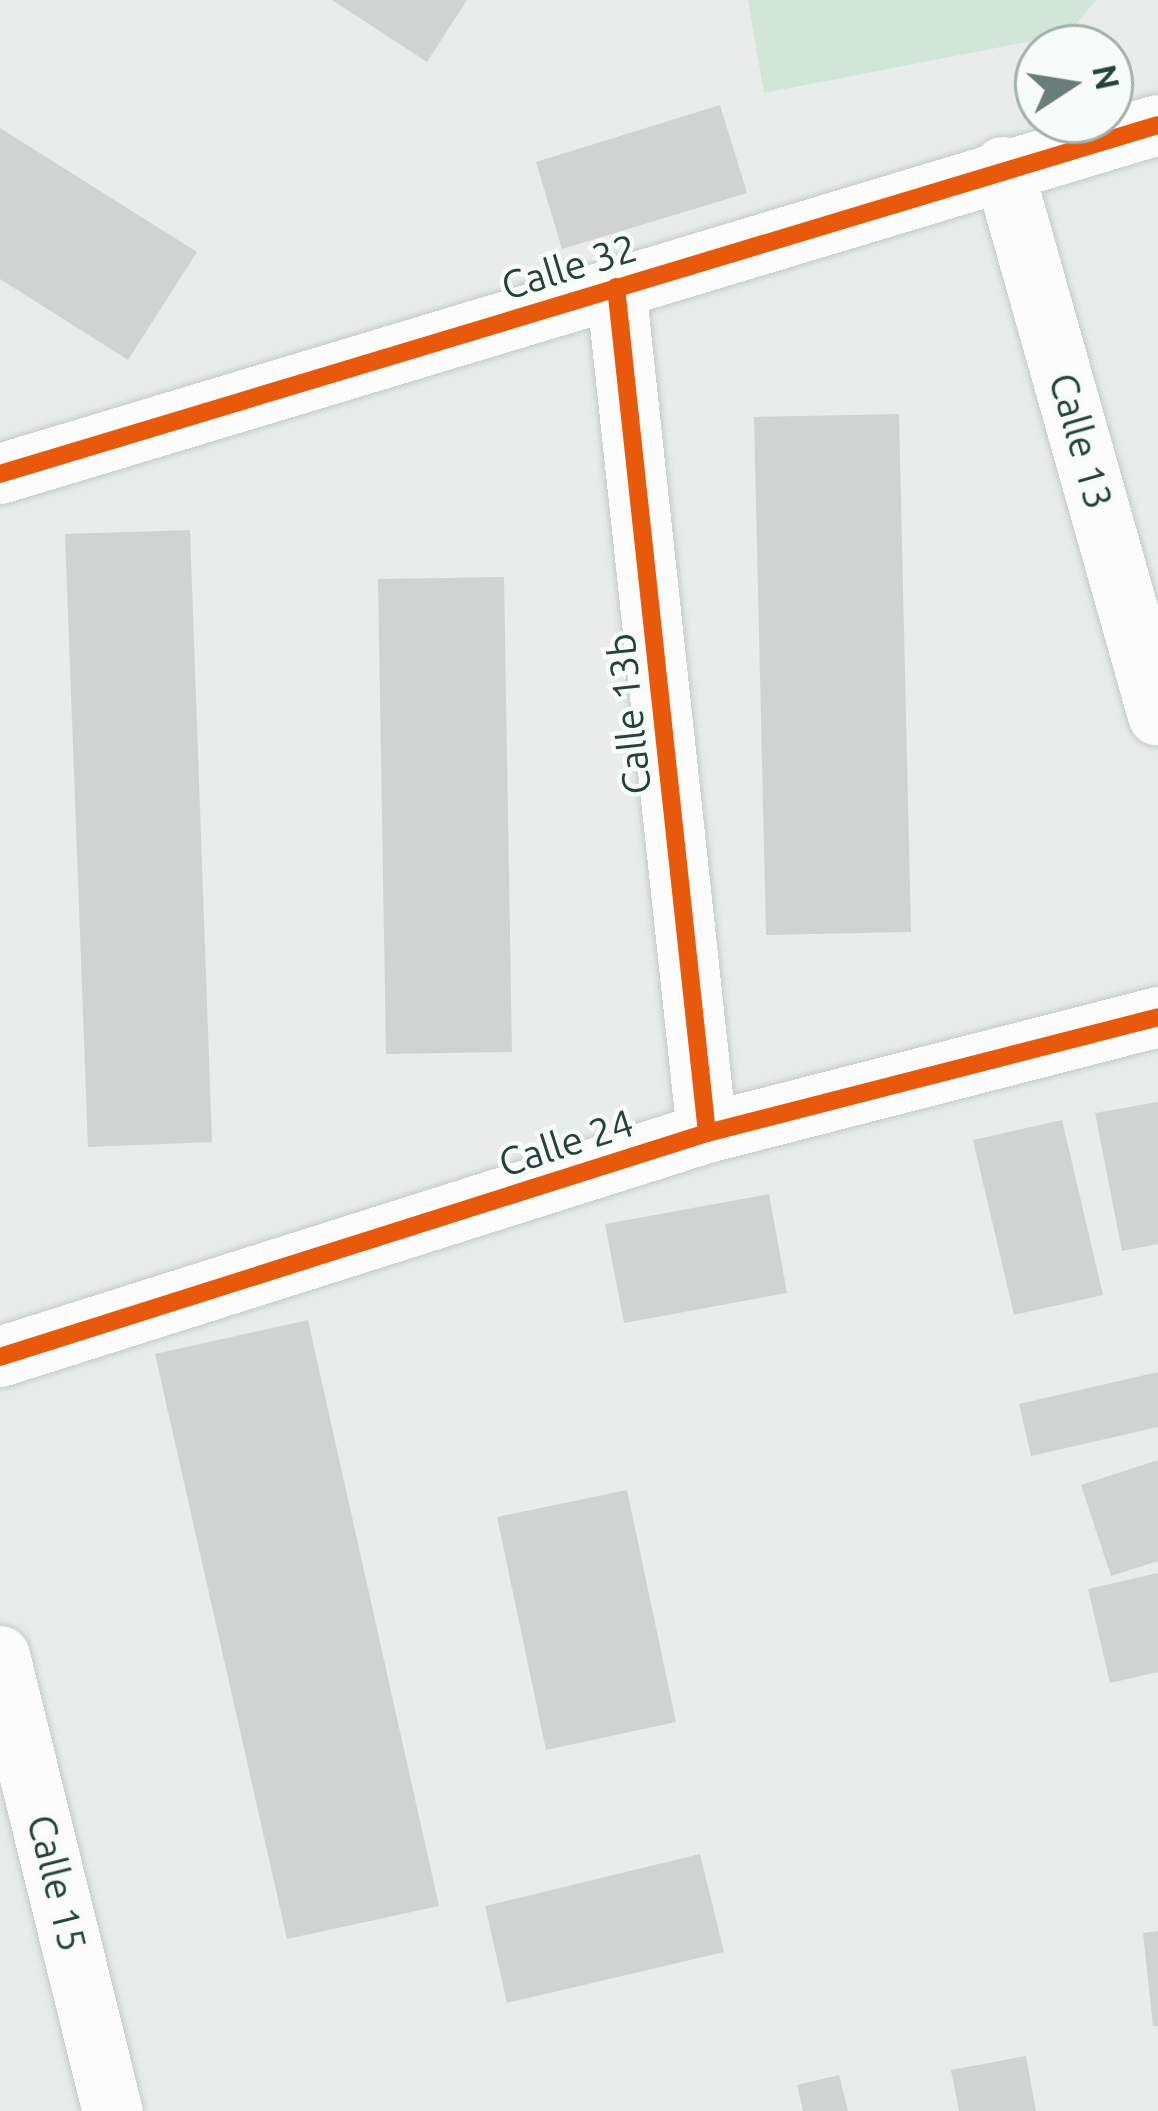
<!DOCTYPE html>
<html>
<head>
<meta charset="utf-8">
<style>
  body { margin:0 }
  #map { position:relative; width:1158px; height:2111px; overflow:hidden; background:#e8edeb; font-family:Ubuntu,sans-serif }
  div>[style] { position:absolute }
  .green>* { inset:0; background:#d1e6d8 }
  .building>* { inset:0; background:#cfd4d2 }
  .roads { filter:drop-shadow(0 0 3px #c5cac8) drop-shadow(0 0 3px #c5cac8) }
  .street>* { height:60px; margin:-30px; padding:0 30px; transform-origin:30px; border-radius:30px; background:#fcfcfc }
  .cycleway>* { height:18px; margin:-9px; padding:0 9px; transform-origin:9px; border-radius:9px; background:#e8590c }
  span { translate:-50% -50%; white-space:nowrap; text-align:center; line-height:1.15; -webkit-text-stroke:9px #f7fbf9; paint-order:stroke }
  .street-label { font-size:39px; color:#24423a }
  .north { position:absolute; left:1014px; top:24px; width:120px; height:120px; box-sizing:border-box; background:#f7fbf9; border:3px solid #a3b1ad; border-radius:50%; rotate:78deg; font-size:33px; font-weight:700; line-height:48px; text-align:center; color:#24423a }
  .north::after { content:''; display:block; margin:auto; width:42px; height:54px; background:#697e78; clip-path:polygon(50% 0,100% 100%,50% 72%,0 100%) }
</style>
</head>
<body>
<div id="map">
  <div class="green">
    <i style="clip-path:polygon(748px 0,1096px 0,1068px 34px,764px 93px)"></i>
  </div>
  <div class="building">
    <i style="clip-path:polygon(332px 0,467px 0,427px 62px)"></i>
    <i style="clip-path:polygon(720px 105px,747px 193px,562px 249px,536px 162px)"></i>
    <i style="clip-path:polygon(0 128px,197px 252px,128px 360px,0 279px)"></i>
    <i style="clip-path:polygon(899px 414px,911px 932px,766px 935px,754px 417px)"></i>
    <i style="clip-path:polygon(190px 530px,212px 1142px,88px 1147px,65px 534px)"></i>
    <i style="clip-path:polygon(504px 577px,512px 1052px,386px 1054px,378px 579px)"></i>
    <i style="clip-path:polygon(1158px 1102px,1158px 1244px,1122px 1251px,1095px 1113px)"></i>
    <i style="clip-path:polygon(1062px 1120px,1103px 1295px,1014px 1315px,973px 1140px)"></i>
    <i style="clip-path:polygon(769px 1194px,787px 1293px,624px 1323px,605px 1224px)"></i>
    <i style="clip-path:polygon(308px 1320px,439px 1906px,287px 1939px,155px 1354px)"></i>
    <i style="clip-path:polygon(1158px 1372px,1158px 1427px,1031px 1456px,1019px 1404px)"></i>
    <i style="clip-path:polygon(1158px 1460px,1158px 1561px,1111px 1576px,1081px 1485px)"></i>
    <i style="clip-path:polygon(627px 1490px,676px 1722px,546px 1750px,497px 1517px)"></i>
    <i style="clip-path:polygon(1158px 1573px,1158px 1672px,1110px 1683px,1088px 1589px)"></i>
    <i style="clip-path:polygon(700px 1854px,724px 1952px,507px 2003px,485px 1906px)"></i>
    <i style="clip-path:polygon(1158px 1931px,1158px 2026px,1153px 2026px,1143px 1933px)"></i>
    <i style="clip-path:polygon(1026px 2056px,1036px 2111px,959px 2111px,951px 2070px)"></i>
    <i style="clip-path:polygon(839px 2075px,848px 2111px,803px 2111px,797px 2085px)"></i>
  </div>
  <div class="roads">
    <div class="street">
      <i style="left:1003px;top:167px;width:570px;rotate:74.23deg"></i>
      <i style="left:616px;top:287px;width:851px;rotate:83.86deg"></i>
      <i style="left:0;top:474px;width:1209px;rotate:-16.77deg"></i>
      <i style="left:0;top:1357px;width:742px;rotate:-17.58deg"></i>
      <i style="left:707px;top:1133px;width:466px;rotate:-14.4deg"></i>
      <i style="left:0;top:1656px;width:469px;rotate:76.1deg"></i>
    </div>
  </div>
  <div class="cycleway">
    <i style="left:616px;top:287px;width:851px;rotate:83.86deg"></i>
    <i style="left:0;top:474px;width:1209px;rotate:-16.77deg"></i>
    <i style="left:0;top:1357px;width:742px;rotate:-17.58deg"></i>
    <i style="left:707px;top:1133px;width:466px;rotate:-14.4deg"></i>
  </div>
  <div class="street-label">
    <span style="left:569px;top:267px;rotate:-17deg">Calle 32</span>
    <span style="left:1081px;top:441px;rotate:74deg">Calle 13</span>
    <span style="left:629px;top:714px;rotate:-96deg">Calle 13b</span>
    <span style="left:566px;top:1143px;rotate:-18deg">Calle 24</span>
    <span style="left:57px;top:1883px;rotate:76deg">Calle 15</span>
  </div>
  <div class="north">N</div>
</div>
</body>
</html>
